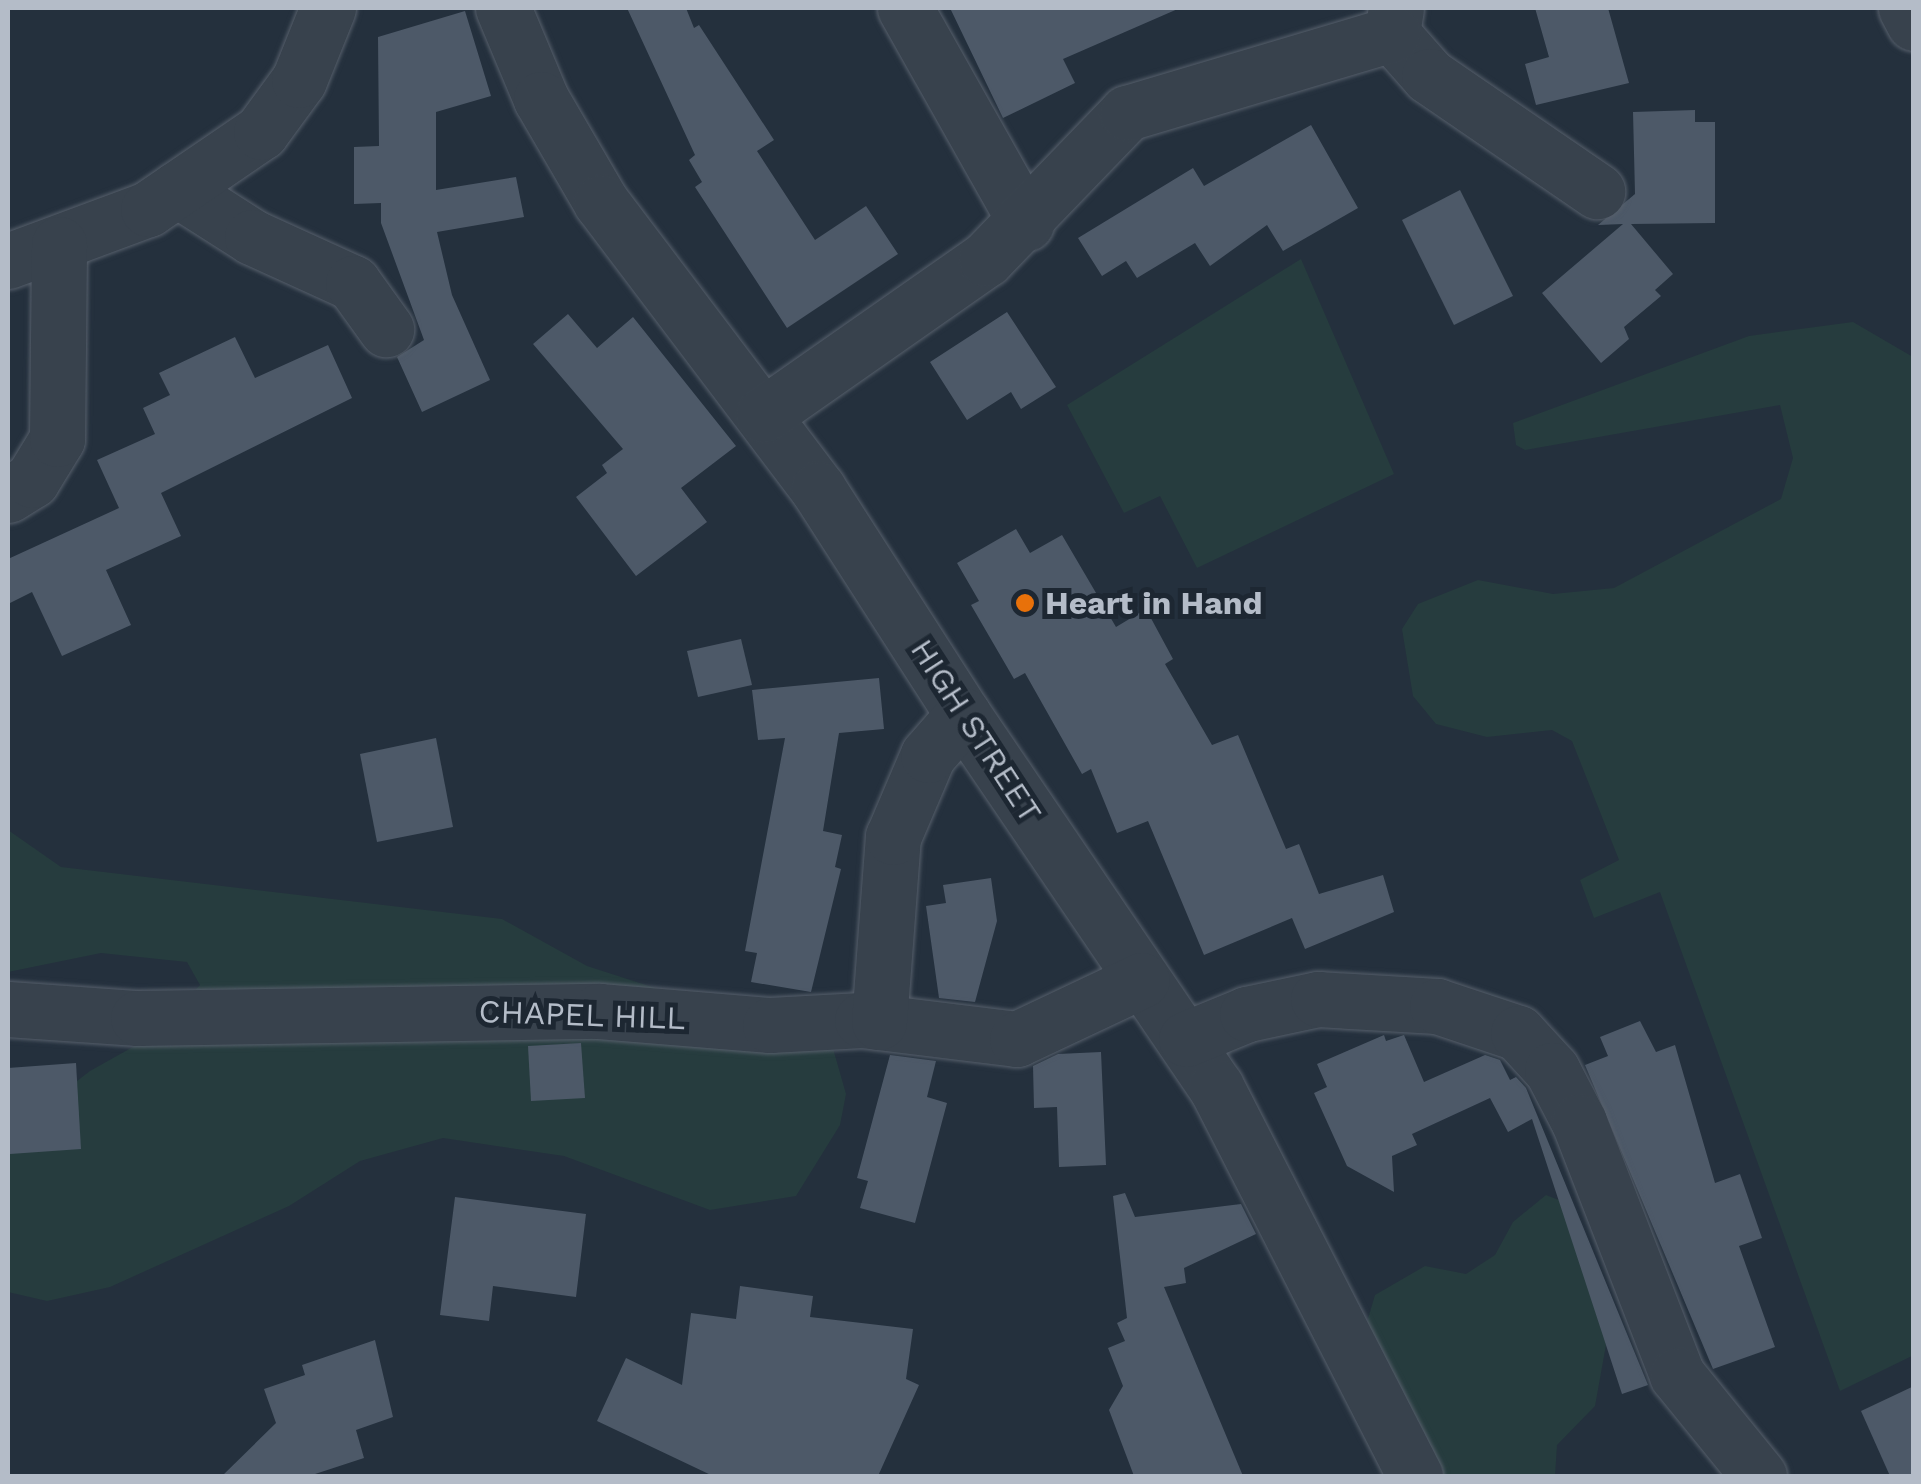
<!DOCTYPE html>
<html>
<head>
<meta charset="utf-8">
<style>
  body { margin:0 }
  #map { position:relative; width:1921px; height:1484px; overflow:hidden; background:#24303d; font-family:"Work Sans",sans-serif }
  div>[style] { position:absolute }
  .green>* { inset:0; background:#263c3e }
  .building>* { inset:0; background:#4d5968 }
  .roads { filter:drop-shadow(0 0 2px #565f6b) drop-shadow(0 0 2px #565f6b) }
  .minor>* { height:55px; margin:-27.5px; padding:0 27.5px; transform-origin:27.5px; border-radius:27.5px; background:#38424d }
  .dots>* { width:28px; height:28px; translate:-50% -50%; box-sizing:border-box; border:5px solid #1d2732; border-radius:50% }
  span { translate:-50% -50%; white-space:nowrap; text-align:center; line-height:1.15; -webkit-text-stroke:10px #1d2732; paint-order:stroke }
  .poi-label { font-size:32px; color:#b4bcc8; font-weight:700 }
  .left { translate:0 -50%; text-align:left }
  .street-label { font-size:32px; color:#b4bcc8 }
  .frame { position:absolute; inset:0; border:10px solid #b4bcc8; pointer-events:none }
</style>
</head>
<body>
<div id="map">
  <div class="green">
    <i style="clip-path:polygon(1301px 259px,1394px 474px,1197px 568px,1160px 496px,1124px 513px,1067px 405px)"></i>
    <i style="clip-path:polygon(1853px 322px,1913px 357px,1914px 1355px,1840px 1391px,1660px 892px,1594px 918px,1580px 880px,1619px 860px,1572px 741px,1552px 730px,1487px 737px,1436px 724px,1413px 696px,1402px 629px,1418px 604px,1478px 580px,1553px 594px,1614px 588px,1781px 499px,1793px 458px,1780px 405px,1525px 450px,1516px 445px,1513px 423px,1749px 336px)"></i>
    <i style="clip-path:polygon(8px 830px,61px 867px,502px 919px,587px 966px,832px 1045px,846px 1094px,840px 1125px,796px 1196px,710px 1210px,564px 1156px,443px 1138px,360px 1161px,289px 1206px,110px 1287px,47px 1301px,8px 1292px,8px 1134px,90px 1071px,156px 1034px,200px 985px,187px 962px,101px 953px,8px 972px)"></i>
    <i style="clip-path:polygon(1546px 1195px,1569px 1204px,1606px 1345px,1595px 1406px,1557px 1445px,1555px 1476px,1439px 1476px,1367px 1322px,1375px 1295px,1425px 1266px,1466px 1274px,1495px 1255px,1513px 1222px)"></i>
  </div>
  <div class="building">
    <i style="clip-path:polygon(627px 8px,686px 8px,694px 28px,699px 25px,774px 140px,757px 151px,815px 240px,866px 206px,898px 254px,787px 328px,695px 187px,702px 182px,689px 160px,695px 155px)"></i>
    <i style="clip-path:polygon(950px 8px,1180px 8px,1063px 59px,1075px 83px,1003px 118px)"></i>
    <i style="clip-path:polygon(1535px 8px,1608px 8px,1629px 83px,1536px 105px,1525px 64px,1549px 57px)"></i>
    <i style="clip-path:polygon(465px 11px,491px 96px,436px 112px,436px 190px,516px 177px,524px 217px,437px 232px,452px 295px,490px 380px,422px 412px,397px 357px,424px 340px,381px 223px,381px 203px,354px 204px,354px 147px,379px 146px,378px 37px)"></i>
    <i style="clip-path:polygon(1695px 110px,1695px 122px,1715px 122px,1715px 223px,1631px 224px,1673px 274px,1655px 290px,1661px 296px,1624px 327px,1629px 339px,1601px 363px,1542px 293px,1623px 224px,1598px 225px,1635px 194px,1633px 112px)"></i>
    <i style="clip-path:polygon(1311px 125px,1358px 208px,1283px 251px,1267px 225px,1210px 266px,1195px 243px,1137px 278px,1126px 261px,1102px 276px,1078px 238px,1193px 168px,1204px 186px)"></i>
    <i style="clip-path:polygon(1460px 190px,1513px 296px,1454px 325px,1402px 220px)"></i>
    <i style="clip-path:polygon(1007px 312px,1056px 387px,1021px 409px,1011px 392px,967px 420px,930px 362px)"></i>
    <i style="clip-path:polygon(568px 314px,597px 348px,633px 317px,736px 446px,681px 488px,707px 522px,636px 576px,576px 497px,607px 473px,602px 465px,623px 449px,533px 344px)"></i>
    <i style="clip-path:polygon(235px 337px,255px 378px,328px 345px,352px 398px,161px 493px,181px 536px,106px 570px,131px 625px,62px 656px,32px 592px,8px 604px,8px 559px,119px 508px,97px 460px,155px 434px,143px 408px,170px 395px,159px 373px)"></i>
    <i style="clip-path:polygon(1016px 529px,1030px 553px,1062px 535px,1116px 627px,1146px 609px,1173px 659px,1165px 664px,1212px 745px,1238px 735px,1286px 849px,1299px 844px,1319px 894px,1383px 875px,1394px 912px,1305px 949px,1292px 918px,1204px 955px,1148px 821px,1117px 833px,1091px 769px,1082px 774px,1025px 673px,1014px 679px,971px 605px,979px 601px,957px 563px)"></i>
    <i style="clip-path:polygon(741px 639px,752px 685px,698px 697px,687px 651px)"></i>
    <i style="clip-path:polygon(879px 678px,884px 729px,839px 733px,823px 831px,842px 835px,835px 867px,841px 869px,811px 992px,751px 982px,757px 953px,745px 951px,785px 738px,758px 740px,752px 690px)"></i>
    <i style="clip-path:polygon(436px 738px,453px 827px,377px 842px,360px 754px)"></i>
    <i style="clip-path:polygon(991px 878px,997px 921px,975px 1002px,939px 998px,926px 906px,946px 903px,943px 885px)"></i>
    <i style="clip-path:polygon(1640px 1021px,1656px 1052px,1675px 1045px,1715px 1183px,1740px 1174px,1762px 1238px,1739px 1246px,1775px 1347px,1713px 1369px,1585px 1065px,1608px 1056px,1600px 1037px)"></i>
    <i style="clip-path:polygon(1384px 1035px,1386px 1041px,1404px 1035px,1424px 1082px,1485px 1055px,1500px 1060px,1510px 1080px,1516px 1077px,1526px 1088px,1648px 1385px,1622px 1394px,1532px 1119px,1508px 1132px,1490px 1098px,1412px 1134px,1417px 1145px,1392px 1156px,1394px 1192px,1347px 1166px,1314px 1093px,1327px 1087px,1317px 1064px)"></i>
    <i style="clip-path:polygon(581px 1043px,585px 1098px,531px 1101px,528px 1046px)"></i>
    <i style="clip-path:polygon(1101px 1052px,1106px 1165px,1059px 1167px,1057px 1107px,1034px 1108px,1033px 1066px,1058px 1054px)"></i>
    <i style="clip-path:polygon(890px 1055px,936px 1061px,927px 1097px,947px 1103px,915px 1223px,860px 1208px,868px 1181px,857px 1178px)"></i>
    <i style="clip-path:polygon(76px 1063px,81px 1149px,10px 1154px,8px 1068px)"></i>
    <i style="clip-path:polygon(1125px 1193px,1135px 1217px,1241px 1204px,1256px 1234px,1184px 1268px,1186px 1283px,1164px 1287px,1243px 1476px,1134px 1476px,1109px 1410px,1123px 1386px,1108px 1348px,1125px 1341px,1117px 1323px,1127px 1318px,1113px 1196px)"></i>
    <i style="clip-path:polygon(455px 1197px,586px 1214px,576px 1297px,493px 1286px,489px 1321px,440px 1315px)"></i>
    <i style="clip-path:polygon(740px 1286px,813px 1296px,810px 1317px,913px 1329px,906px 1379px,919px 1385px,878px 1476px,713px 1476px,597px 1421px,626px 1358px,682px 1385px,691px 1313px,736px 1319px)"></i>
    <i style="clip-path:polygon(375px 1340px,393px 1417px,356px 1430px,364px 1458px,309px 1476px,222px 1476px,276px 1423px,264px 1389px,305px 1375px,302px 1365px)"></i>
    <i style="clip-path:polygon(1914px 1386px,1914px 1476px,1890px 1476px,1861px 1411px)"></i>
  </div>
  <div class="roads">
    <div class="minor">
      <i style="left:503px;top:8px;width:99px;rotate:67.3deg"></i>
      <i style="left:541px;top:99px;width:119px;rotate:59.8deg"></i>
      <i style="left:601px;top:202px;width:360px;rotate:52.9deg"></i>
      <i style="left:818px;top:489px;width:269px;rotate:57.3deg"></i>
      <i style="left:963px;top:715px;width:450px;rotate:55.8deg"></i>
      <i style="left:1216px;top:1087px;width:437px;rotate:62.9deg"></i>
      <i style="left:905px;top:8px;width:247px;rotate:60.6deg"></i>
      <i style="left:1396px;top:8px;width:26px;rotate:99deg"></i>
      <i style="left:1392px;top:34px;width:56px;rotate:48.6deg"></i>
      <i style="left:1429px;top:76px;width:204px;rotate:34.4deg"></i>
      <i style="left:1906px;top:8px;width:17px;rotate:62deg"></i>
      <i style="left:177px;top:189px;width:89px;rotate:32.6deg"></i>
      <i style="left:252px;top:237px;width:111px;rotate:24.5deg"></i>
      <i style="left:353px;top:283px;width:57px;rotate:54.3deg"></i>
      <i style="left:8px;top:261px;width:149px;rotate:-20.4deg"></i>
      <i style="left:148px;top:209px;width:137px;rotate:-34.3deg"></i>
      <i style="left:261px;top:132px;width:64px;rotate:-53.8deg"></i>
      <i style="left:299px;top:80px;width:78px;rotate:-68.1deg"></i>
      <i style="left:763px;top:415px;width:272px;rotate:-35deg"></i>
      <i style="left:986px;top:259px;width:203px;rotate:-46deg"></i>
      <i style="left:1127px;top:113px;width:277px;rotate:-16.6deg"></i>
      <i style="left:8px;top:495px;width:28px;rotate:-32deg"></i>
      <i style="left:32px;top:480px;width:48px;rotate:-58.6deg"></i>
      <i style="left:57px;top:439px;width:195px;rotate:-89.4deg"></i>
      <i style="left:8px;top:1009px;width:130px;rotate:4deg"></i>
      <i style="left:138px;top:1018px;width:461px;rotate:-0.9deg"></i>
      <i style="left:599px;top:1011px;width:172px;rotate:4.7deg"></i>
      <i style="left:770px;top:1025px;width:92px;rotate:-3.1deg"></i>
      <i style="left:862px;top:1020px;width:156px;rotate:7deg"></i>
      <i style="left:1017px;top:1039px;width:138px;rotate:-25.3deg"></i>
      <i style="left:879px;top:1022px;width:186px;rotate:-85.7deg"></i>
      <i style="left:893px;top:837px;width:89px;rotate:-66.9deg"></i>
      <i style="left:928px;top:755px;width:53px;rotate:-48.8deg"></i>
      <i style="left:1186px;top:1039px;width:66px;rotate:-22.3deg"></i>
      <i style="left:1247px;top:1014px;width:73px;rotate:-11.9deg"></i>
      <i style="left:1318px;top:999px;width:119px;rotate:3.4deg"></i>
      <i style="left:1437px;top:1006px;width:85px;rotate:18.4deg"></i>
      <i style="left:1518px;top:1033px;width:50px;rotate:47.4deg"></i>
      <i style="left:1552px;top:1070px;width:59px;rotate:62.6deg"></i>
      <i style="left:1579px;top:1122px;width:271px;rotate:68.8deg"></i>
      <i style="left:1677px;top:1375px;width:130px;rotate:50.9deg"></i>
    </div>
  </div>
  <div class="dots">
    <i style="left:1025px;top:603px;background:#e8710a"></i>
  </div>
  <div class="poi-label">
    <span class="left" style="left:1045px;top:603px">Heart in Hand</span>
  </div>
  <div class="street-label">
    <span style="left:976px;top:731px;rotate:57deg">HIGH STREET</span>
    <span style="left:582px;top:1015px;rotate:2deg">CHAPEL HILL</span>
  </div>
  <div class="frame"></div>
</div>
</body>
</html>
